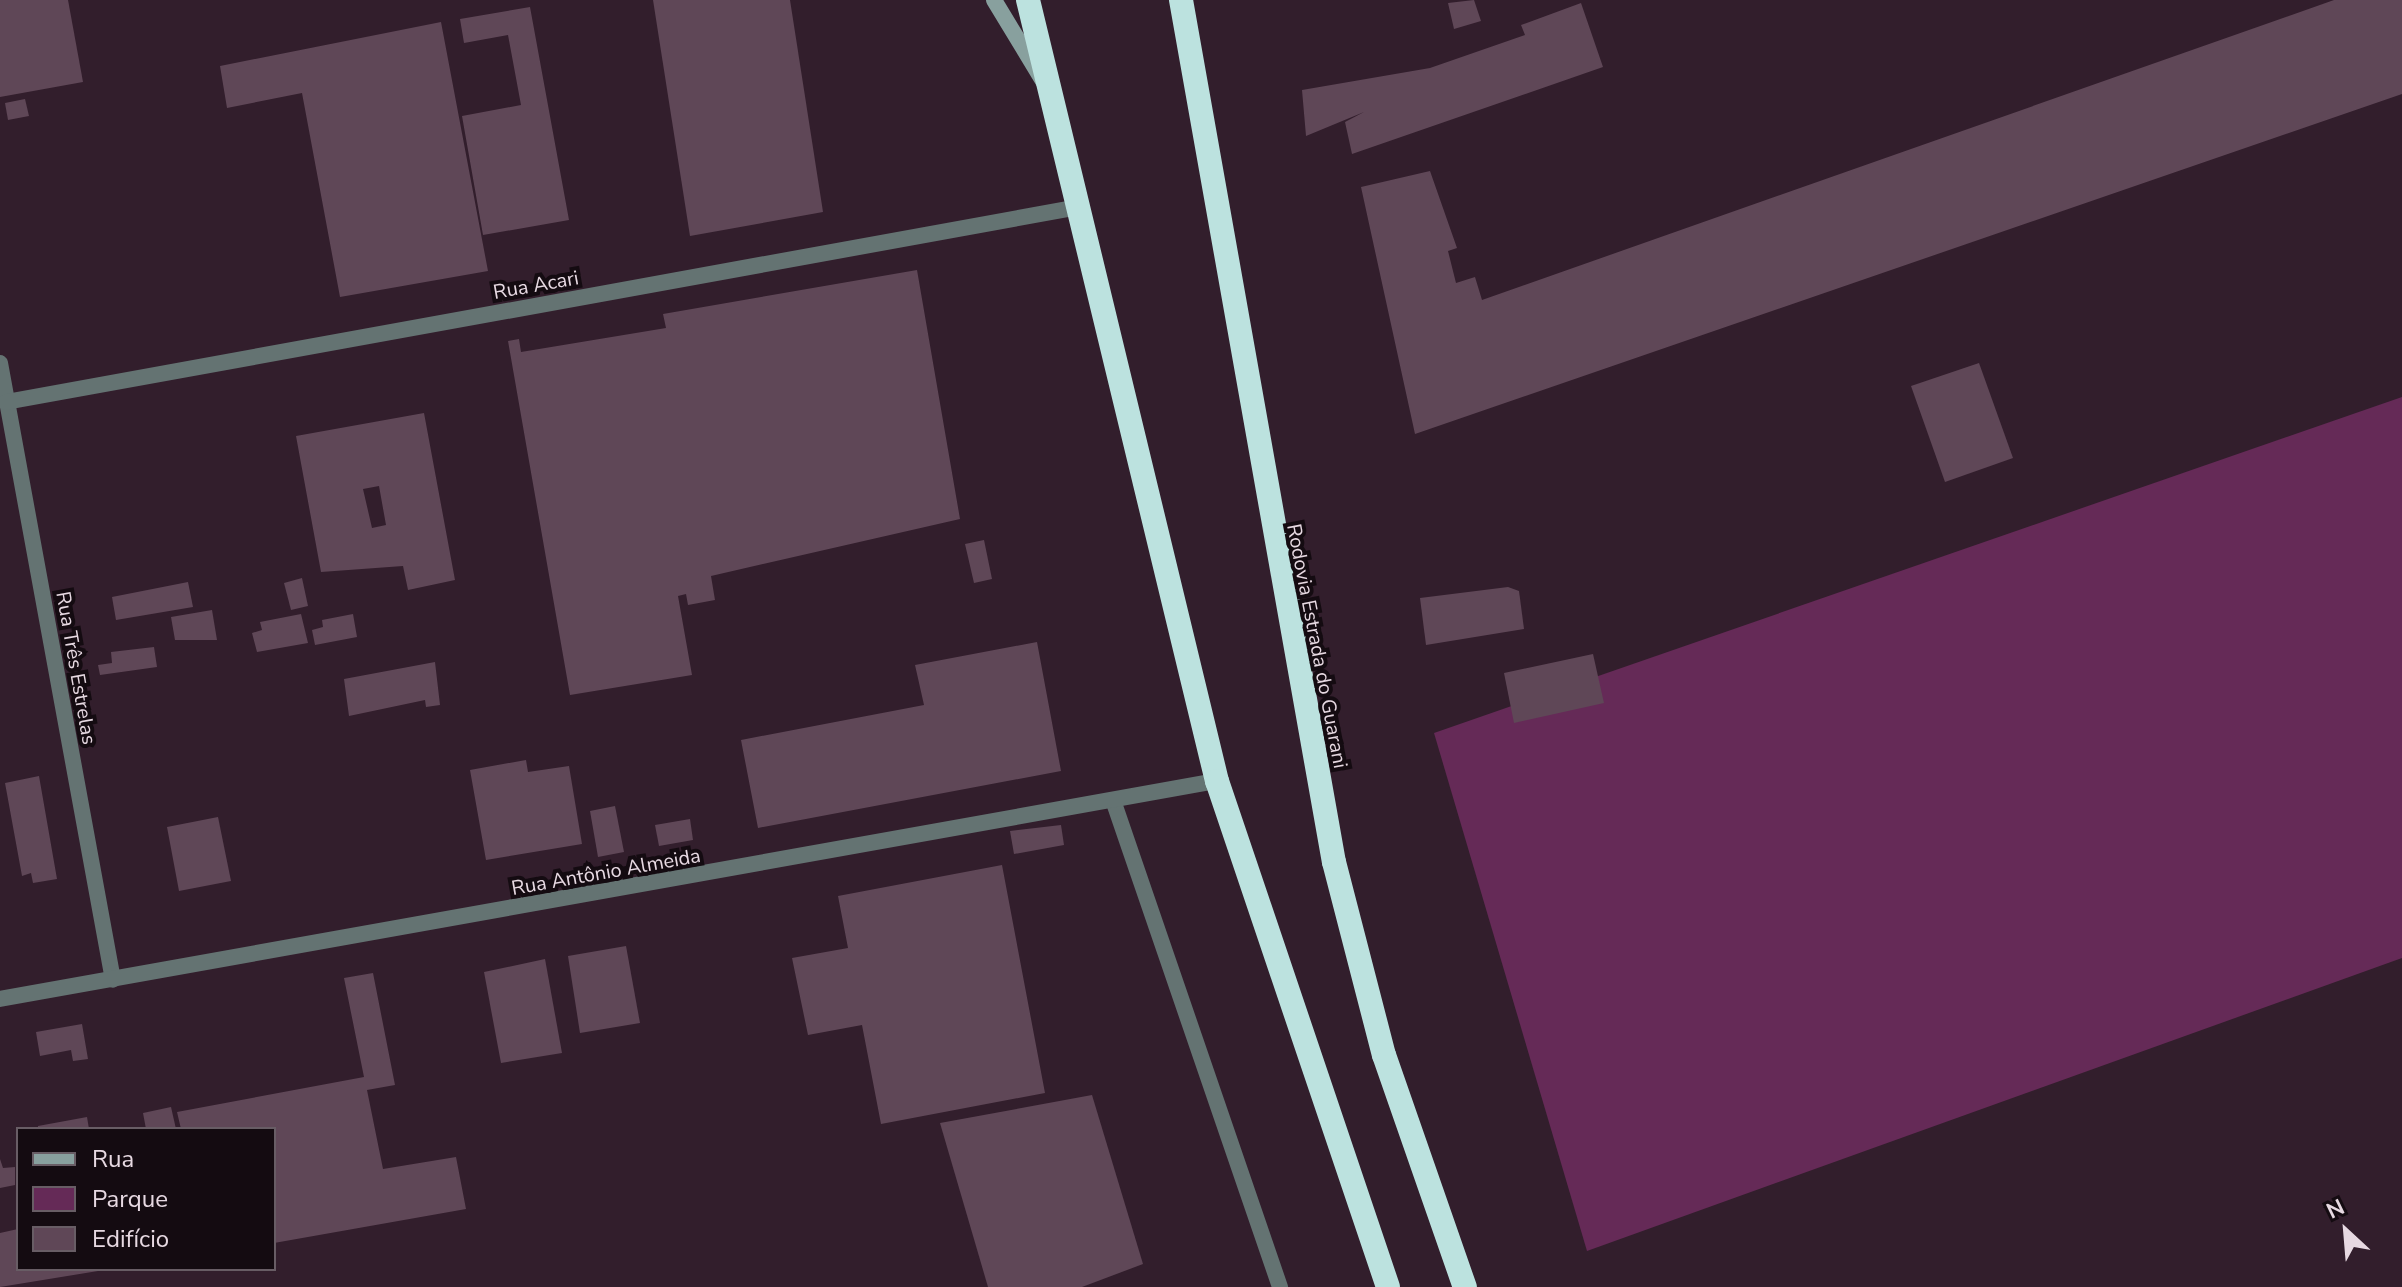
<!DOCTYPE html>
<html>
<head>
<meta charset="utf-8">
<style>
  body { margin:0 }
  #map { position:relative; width:2402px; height:1287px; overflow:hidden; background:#321e2c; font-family:"Nunito Sans",sans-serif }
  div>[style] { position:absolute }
  .green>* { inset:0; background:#652a57 }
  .building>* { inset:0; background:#5f4757 }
  .lane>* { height:16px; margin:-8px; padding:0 8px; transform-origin:8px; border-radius:8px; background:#647372 }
  .street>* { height:16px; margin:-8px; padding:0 8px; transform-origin:8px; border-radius:8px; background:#647372 }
  .secondary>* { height:16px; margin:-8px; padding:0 8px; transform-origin:8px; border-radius:8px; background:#88a09e }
  .highway>* { height:24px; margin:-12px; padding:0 12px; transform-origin:12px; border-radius:12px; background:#bce2df }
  span { translate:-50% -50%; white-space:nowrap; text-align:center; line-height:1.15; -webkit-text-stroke:8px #140b11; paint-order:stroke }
  .street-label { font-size:20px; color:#e7d9e2 }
  .legend { position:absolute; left:16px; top:1127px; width:260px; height:144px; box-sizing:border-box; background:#140b11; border:2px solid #685d65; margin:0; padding:10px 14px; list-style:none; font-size:24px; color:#e7d9e2 }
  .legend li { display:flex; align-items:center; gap:16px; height:40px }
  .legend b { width:40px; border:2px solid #685d65 }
  .north { position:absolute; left:2306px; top:1191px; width:80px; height:80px; -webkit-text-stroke:6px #140b11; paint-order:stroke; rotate:334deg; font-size:22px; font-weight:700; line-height:32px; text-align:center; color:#e7d9e2 }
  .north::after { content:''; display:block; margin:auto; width:28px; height:36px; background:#e7d9e2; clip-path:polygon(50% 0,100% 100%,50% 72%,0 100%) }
</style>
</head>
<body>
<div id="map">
  <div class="green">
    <i style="clip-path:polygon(2402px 397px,2402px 958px,1587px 1251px,1434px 733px)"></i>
  </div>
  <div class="building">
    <i style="clip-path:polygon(0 0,68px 0,83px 82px,0 97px)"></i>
    <i style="clip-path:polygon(653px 0,790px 0,823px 212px,690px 236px)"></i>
    <i style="clip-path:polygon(1474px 0,1481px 21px,1454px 29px,1448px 3px)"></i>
    <i style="clip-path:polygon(2334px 0,2402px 0,2402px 94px,1415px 434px,1361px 187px,1430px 171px,1457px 248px,1448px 251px,1456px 283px,1475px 277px,1482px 300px)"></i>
    <i style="clip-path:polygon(1581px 3px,1603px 67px,1352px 154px,1345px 122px,1364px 112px,1306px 136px,1302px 90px,1430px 68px,1525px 35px,1521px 25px)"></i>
    <i style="clip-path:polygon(530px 7px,569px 220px,483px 235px,462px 116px,521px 105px,508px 35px,464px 43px,460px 19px)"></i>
    <i style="clip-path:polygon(441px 22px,488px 271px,340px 297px,302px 93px,227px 108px,220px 66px)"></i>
    <i style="clip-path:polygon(25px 99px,29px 116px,8px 120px,5px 103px)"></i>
    <i style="clip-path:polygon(917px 270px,960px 519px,711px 576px,715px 600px,688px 605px,686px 594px,678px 596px,692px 675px,570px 695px,508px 341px,519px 339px,521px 352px,666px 328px,663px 314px)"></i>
    <i style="clip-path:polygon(1979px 363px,2013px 458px,1945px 482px,1911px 386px)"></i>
    <i style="clip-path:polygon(evenodd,424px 413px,455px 580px,408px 590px,403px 566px,321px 572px,296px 436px,424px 413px,379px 486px,386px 525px,372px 528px,363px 489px,379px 486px)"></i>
    <i style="clip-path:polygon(984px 540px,992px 579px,974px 583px,965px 544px)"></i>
    <i style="clip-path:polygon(302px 578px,308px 606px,291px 610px,284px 583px)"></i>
    <i style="clip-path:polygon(188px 582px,193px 607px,116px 620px,112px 597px)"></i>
    <i style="clip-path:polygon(1508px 587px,1519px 591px,1524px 629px,1426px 645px,1420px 598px)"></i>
    <i style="clip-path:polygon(212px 610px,217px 640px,175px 640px,171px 617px)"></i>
    <i style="clip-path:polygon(301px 614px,308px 643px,257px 652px,252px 633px,262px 630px,260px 622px)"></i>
    <i style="clip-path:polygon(353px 614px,357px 637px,315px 645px,312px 630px,323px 627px,322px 620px)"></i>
    <i style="clip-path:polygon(1037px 642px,1061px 771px,758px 828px,741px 740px,924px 705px,915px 665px)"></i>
    <i style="clip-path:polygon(154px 647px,157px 667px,100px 675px,98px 665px,112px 663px,111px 652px)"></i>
    <i style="clip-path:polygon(1593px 654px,1604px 703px,1514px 723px,1504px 673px)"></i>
    <i style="clip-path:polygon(435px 662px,440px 705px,426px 707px,425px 700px,349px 716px,344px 679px)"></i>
    <i style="clip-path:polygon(526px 760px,528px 772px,569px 766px,582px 844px,486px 860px,470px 770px)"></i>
    <i style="clip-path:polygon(39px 776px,57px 879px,33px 883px,31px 873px,22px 876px,5px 783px)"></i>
    <i style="clip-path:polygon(615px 806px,624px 852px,598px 857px,590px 811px)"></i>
    <i style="clip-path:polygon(218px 817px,231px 881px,179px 891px,167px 827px)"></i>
    <i style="clip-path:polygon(690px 819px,693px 840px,659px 846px,655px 825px)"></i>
    <i style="clip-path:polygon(1061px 825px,1064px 845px,1014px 854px,1010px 831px)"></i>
    <i style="clip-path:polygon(1002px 865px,1045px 1093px,881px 1124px,862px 1025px,808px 1035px,792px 958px,848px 948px,838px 896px)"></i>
    <i style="clip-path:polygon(626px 946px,640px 1023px,580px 1033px,568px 956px)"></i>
    <i style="clip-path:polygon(545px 959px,562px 1053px,501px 1063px,484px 972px)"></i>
    <i style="clip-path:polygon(373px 973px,395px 1085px,367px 1090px,383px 1169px,456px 1157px,466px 1209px,274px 1243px,274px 1129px,181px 1129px,177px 1112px,364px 1077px,344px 978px)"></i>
    <i style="clip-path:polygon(82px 1024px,88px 1059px,73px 1061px,71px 1050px,40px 1056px,36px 1032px)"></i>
    <i style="clip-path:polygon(1092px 1095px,1143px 1264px,1082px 1287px,988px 1287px,940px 1123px)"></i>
    <i style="clip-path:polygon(171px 1107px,176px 1129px,146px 1129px,143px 1113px)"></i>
    <i style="clip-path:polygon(87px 1117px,89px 1129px,38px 1129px,38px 1126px)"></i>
    <i style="clip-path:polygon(0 1159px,3px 1168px,15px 1167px,15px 1185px,0 1188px)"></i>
    <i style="clip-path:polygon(18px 1229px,18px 1269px,98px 1271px,0 1287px,0 1233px)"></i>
  </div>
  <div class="lane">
    <i style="left:1114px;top:803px;width:512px;rotate:71.07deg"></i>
  </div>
  <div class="street">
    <i style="left:0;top:363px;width:627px;rotate:79.62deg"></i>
    <i style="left:6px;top:402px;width:1084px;rotate:-10.3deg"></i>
    <i style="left:0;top:999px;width:1236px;rotate:-10.16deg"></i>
  </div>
  <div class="secondary">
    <i style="left:994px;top:0;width:95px;rotate:58.8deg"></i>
  </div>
  <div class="highway">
    <i style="left:1028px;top:0;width:804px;rotate:76.4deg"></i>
    <i style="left:1217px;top:781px;width:534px;rotate:71.33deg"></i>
    <i style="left:1181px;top:0;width:875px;rotate:79.94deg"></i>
    <i style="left:1334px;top:862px;width:199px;rotate:75.5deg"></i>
    <i style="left:1384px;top:1055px;width:246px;rotate:70.8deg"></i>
  </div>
  <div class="street-label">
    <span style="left:536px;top:285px;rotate:-10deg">Rua Acari</span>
    <span style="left:1317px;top:646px;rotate:79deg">Rodovia Estrada do Guarani</span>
    <span style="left:76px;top:668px;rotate:80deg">Rua Três Estrelas</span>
    <span style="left:606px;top:872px;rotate:-10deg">Rua Antônio Almeida</span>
  </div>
  <ul class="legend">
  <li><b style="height:10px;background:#88a09e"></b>Rua</li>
  <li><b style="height:22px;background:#652a57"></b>Parque</li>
  <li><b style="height:22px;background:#5f4757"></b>Edifício</li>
  </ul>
  <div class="north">N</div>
</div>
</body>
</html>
